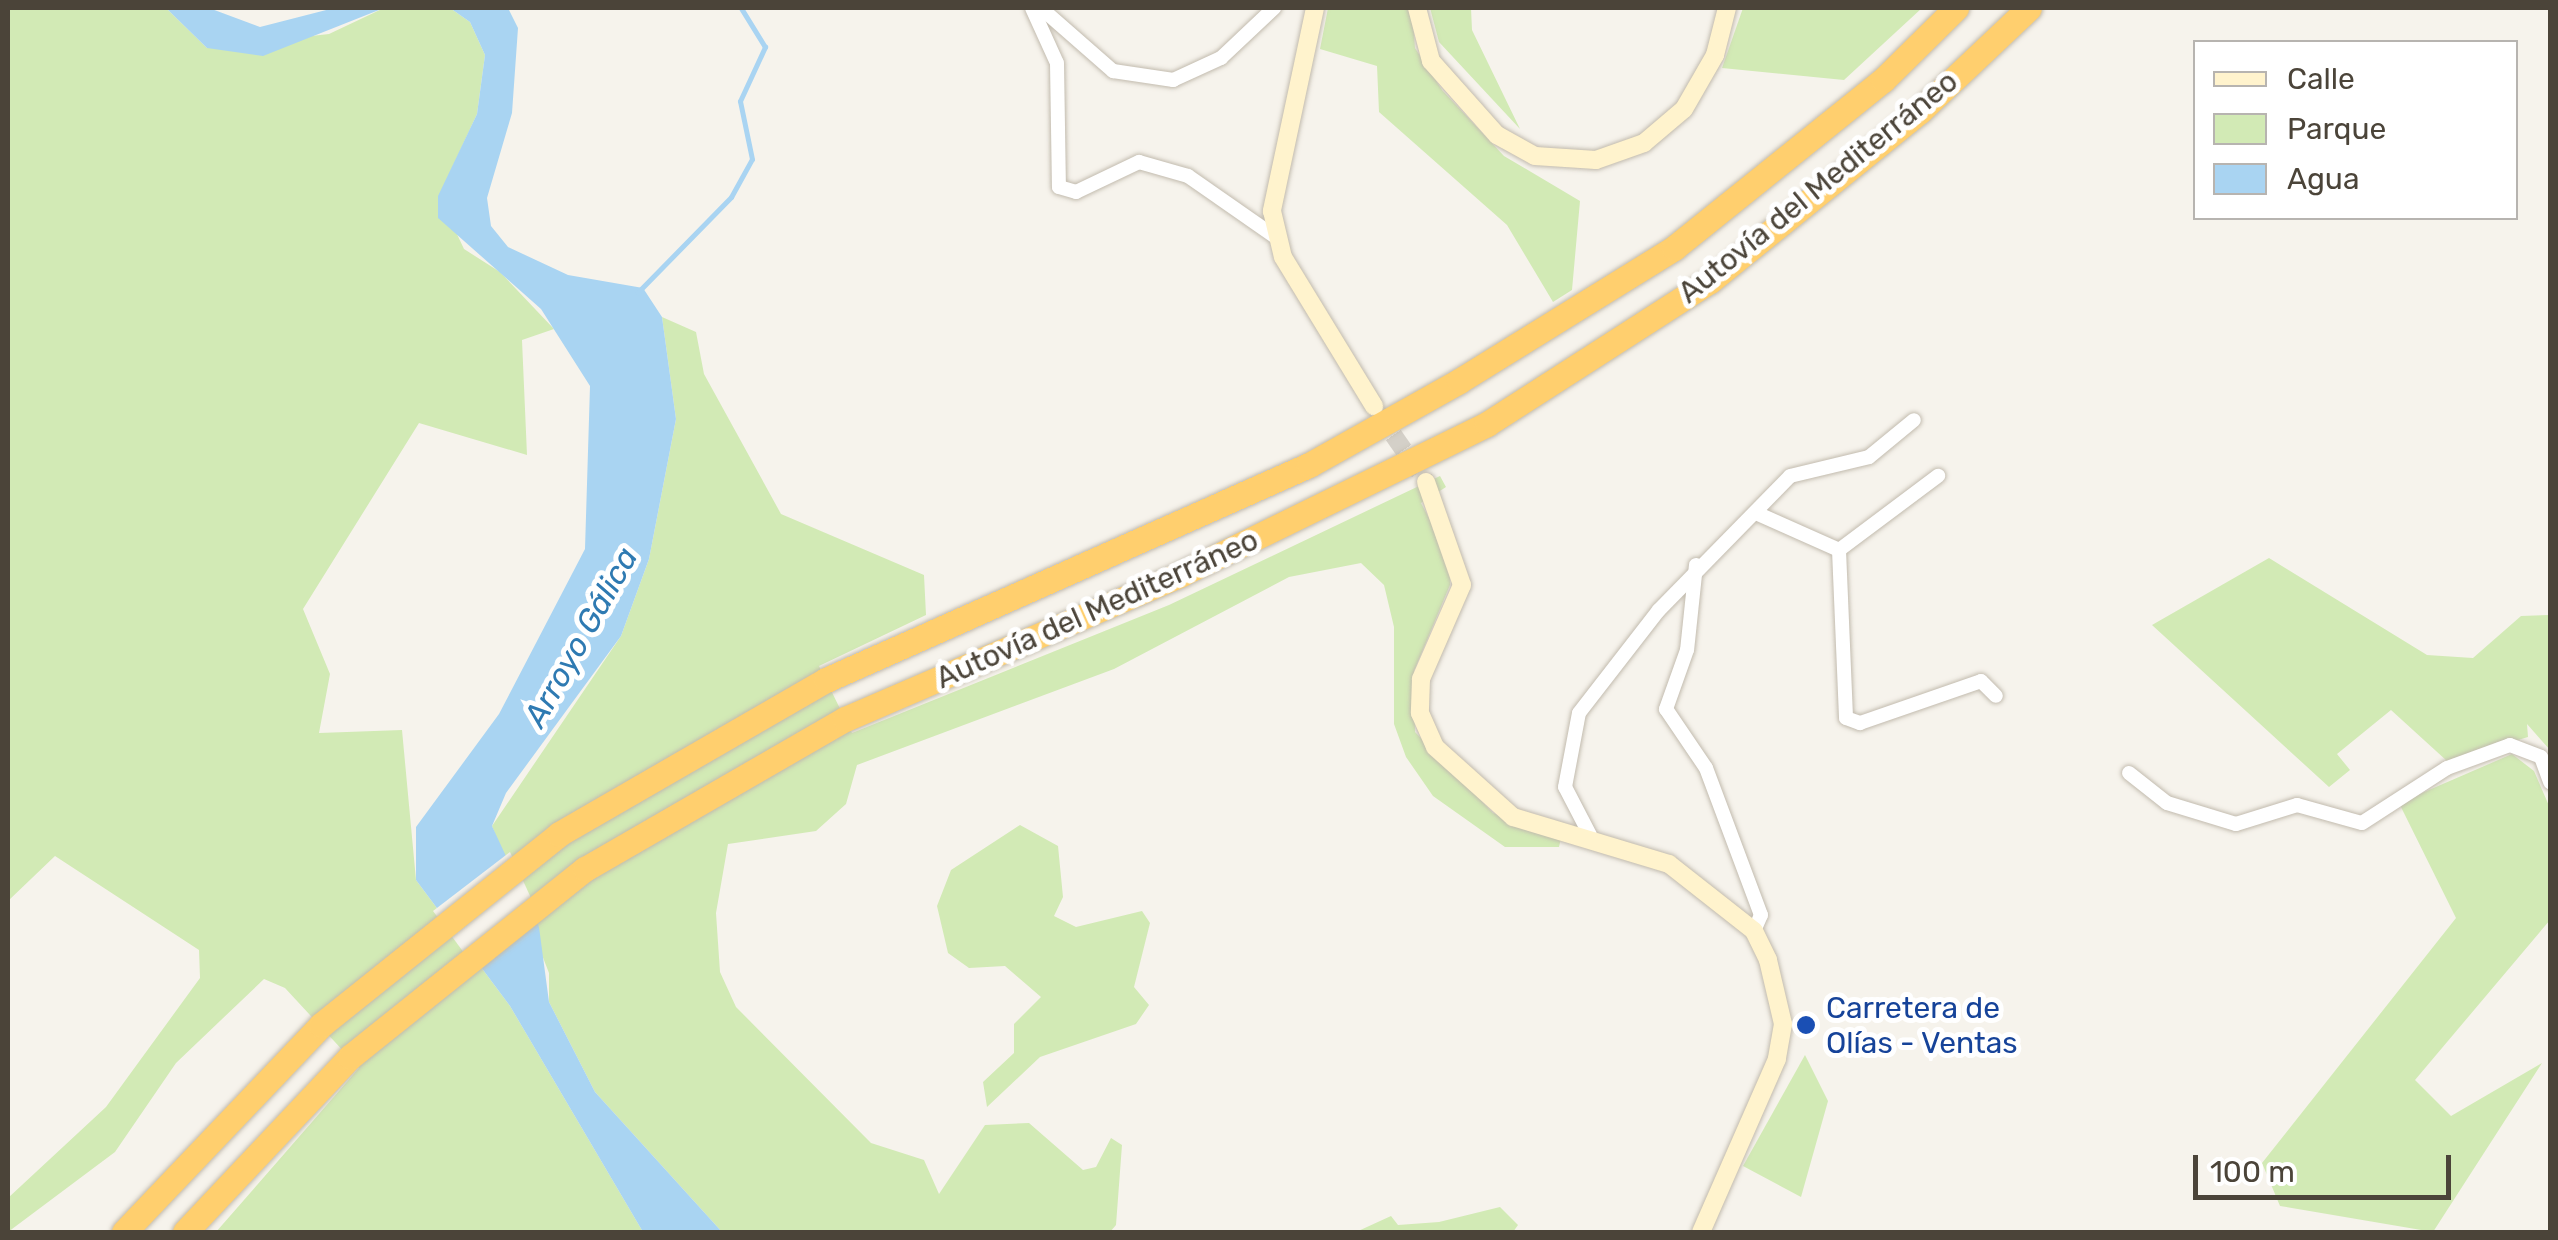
<!DOCTYPE html>
<html>
<head>
<meta charset="utf-8">
<style>
  body { margin:0 }
  #map { position:relative; width:2558px; height:1240px; overflow:hidden; background:#f6f3ec; font-family:Rubik,sans-serif }
  div>[style] { position:absolute }
  .green>* { inset:0; background:#d2eab5 }
  .water>* { inset:0; background:#a9d4f2 }
  .pier>* { inset:0; background:#f6f3ec }
  .stream>* { height:5px; margin:-2.5px; padding:0 2.5px; transform-origin:2.5px; border-radius:2.5px; background:#a9d4f2 }
  .secondary-tunnel>* { height:18px; margin-top:-9px; transform-origin:0; background:repeating-linear-gradient(90deg,#d4d0c8 0 18px,transparent 0 27px) }
  .roads { filter:drop-shadow(0 0 2px #c2bbae) drop-shadow(0 0 2px #c2bbae) }
  .minor>* { height:14px; margin:-7px; padding:0 7px; transform-origin:7px; border-radius:7px; background:#fff }
  .secondary>* { height:18px; margin:-9px; padding:0 9px; transform-origin:9px; border-radius:9px; background:#fff3cd }
  .motorway>* { height:25px; margin:-12.5px; padding:0 12.5px; transform-origin:12.5px; border-radius:12.5px; background:#ffcf6e }
  .dots>* { width:28px; height:28px; translate:-50% -50%; box-sizing:border-box; border:5px solid #fff; border-radius:50% }
  span { translate:-50% -50%; white-space:nowrap; text-align:center; line-height:1.15; -webkit-text-stroke:10px #fff; paint-order:stroke }
  .street-label { font-size:30px; color:#4b4439 }
  .transit-label { font-size:30px; color:#164399 }
  .left { translate:0 -50%; text-align:left }
  .water-label { font-size:32px; color:#2e7ab2; font-style:italic }
  .frame { position:absolute; inset:0; border:10px solid #4b4439; pointer-events:none }
  .legend { position:absolute; left:2193px; top:40px; width:325px; height:180px; box-sizing:border-box; background:#fff; border:2px solid #b7b4b0; margin:0; padding:12px 18px; list-style:none; font-size:30px; color:#4b4439 }
  .legend li { display:flex; align-items:center; gap:20px; height:50px }
  .legend b { width:50px; border:2px solid #b7b4b0 }
  .scale { position:absolute; left:2193px; top:1155px; width:258px; height:45px; box-sizing:border-box; border:5px solid #4b4439; border-top:0; padding-left:12px; font-size:30px; line-height:35px; white-space:nowrap; color:#4b4439; -webkit-text-stroke:8px #fff; paint-order:stroke }
</style>
</head>
<body>
<div id="map">
  <div class="green">
    <i style="clip-path:polygon(8px 8px,166px 8px,207px 48px,329px 34px,384px 8px,450px 8px,470px 22px,485px 55px,477px 114px,439px 196px,464px 249px,500px 272px,554px 329px,522px 340px,527px 455px,419px 423px,303px 609px,330px 674px,319px 733px,402px 730px,416px 880px,510px 1006px,643px 1232px,216px 1232px,359px 1068px,285px 988px,264px 979px,176px 1063px,115px 1152px,8px 1232px,8px 1198px,106px 1107px,200px 978px,199px 950px,55px 856px,8px 901px)"></i>
    <i style="clip-path:polygon(1328px 8px,1412px 8px,1415px 48px,1442px 90px,1504px 156px,1580px 201px,1572px 290px,1553px 302px,1507px 225px,1379px 112px,1377px 66px,1320px 49px)"></i>
    <i style="clip-path:polygon(1430px 8px,1471px 8px,1472px 30px,1520px 129px,1439px 42px)"></i>
    <i style="clip-path:polygon(1743px 8px,1922px 8px,1844px 80px,1722px 68px)"></i>
    <i style="clip-path:polygon(662px 317px,696px 332px,704px 374px,781px 514px,924px 575px,926px 615px,819px 666px,852px 733px,1169px 605px,1440px 476px,1446px 487px,1421px 503px,1450px 558px,1450px 585px,1414px 671px,1415px 732px,1493px 813px,1561px 838px,1559px 847px,1505px 847px,1433px 796px,1406px 757px,1394px 724px,1394px 627px,1384px 585px,1361px 563px,1289px 577px,1114px 669px,857px 765px,846px 804px,816px 831px,728px 844px,716px 913px,720px 972px,736px 1007px,871px 1143px,924px 1160px,939px 1194px,985px 1125px,1029px 1123px,1083px 1170px,1096px 1167px,1111px 1138px,1122px 1145px,1116px 1225px,1110px 1232px,722px 1232px,595px 1092px,549px 1002px,549px 973px,492px 826px,621px 636px,649px 559px,676px 419px)"></i>
    <i style="clip-path:polygon(2269px 558px,2427px 655px,2473px 658px,2521px 616px,2550px 615px,2550px 750px,2527px 724px,2528px 737px,2447px 761px,2391px 710px,2337px 754px,2350px 770px,2329px 787px,2152px 625px)"></i>
    <i style="clip-path:polygon(2512px 754px,2534px 771px,2550px 808px,2550px 920px,2415px 1080px,2451px 1116px,2542px 1063px,2433px 1232px,2280px 1206px,2262px 1163px,2456px 918px,2399px 803px)"></i>
    <i style="clip-path:polygon(1020px 825px,1058px 846px,1063px 897px,1054px 916px,1076px 927px,1142px 911px,1150px 923px,1134px 987px,1149px 1005px,1136px 1024px,1040px 1057px,987px 1107px,983px 1082px,1014px 1053px,1014px 1024px,1041px 997px,1005px 966px,969px 968px,948px 953px,937px 906px,951px 870px)"></i>
    <i style="clip-path:polygon(1805px 1055px,1828px 1101px,1801px 1197px,1743px 1166px)"></i>
    <i style="clip-path:polygon(1500px 1207px,1518px 1225px,1513px 1232px,1356px 1232px,1391px 1216px,1398px 1225px,1439px 1222px)"></i>
  </div>
  <div class="water">
    <i style="clip-path:polygon(166px 8px,209px 8px,260px 27px,334px 8px,384px 8px,263px 56px,207px 48px)"></i>
    <i style="clip-path:polygon(450px 8px,508px 8px,518px 28px,512px 113px,487px 198px,491px 226px,508px 247px,568px 275px,643px 288px,662px 317px,676px 419px,649px 559px,621px 636px,506px 793px,492px 826px,539px 927px,549px 1002px,595px 1092px,722px 1232px,643px 1232px,510px 1006px,416px 880px,416px 827px,499px 714px,585px 549px,590px 386px,541px 309px,438px 218px,438px 196px,477px 114px,485px 55px,470px 22px)"></i>
  </div>
  <div class="pier">
    <i style="clip-path:polygon(510px 852px,541px 920px,476px 969px,433px 911px)"></i>
  </div>
  <div class="stream">
    <i style="left:638px;top:292px;width:133px;rotate:-45.6deg"></i>
    <i style="left:731px;top:197px;width:43px;rotate:-61.1deg"></i>
    <i style="left:752px;top:159px;width:59px;rotate:-101.7deg"></i>
    <i style="left:740px;top:101px;width:60px;rotate:-65.2deg"></i>
    <i style="left:765px;top:47px;width:46px;rotate:-121.6deg"></i>
  </div>
  <div class="secondary-tunnel">
    <i style="left:1378px;top:413px;width:84px;rotate:55.2deg"></i>
  </div>
  <div class="roads">
    <div class="minor">
      <i style="left:1032px;top:8px;width:60px;rotate:65.6deg"></i>
      <i style="left:1057px;top:63px;width:124px;rotate:89.1deg"></i>
      <i style="left:1059px;top:187px;width:18px;rotate:16deg"></i>
      <i style="left:1076px;top:192px;width:70px;rotate:-25.5deg"></i>
      <i style="left:1139px;top:162px;width:51px;rotate:15.9deg"></i>
      <i style="left:1188px;top:176px;width:108px;rotate:34.9deg"></i>
      <i style="left:1041px;top:8px;width:96px;rotate:41.2deg"></i>
      <i style="left:1113px;top:71px;width:61px;rotate:8.5deg"></i>
      <i style="left:1173px;top:80px;width:53px;rotate:-24.6deg"></i>
      <i style="left:1221px;top:58px;width:73px;rotate:-43.3deg"></i>
      <i style="left:1756px;top:513px;width:91px;rotate:24deg"></i>
      <i style="left:1839px;top:550px;width:124px;rotate:-36.8deg"></i>
      <i style="left:1839px;top:550px;width:168px;rotate:87.6deg"></i>
      <i style="left:1846px;top:718px;width:15px;rotate:20deg"></i>
      <i style="left:1860px;top:723px;width:128px;rotate:-19.1deg"></i>
      <i style="left:1981px;top:681px;width:21px;rotate:45deg"></i>
      <i style="left:1696px;top:565px;width:85px;rotate:96deg"></i>
      <i style="left:1687px;top:650px;width:63px;rotate:109.6deg"></i>
      <i style="left:1666px;top:709px;width:71px;rotate:55.9deg"></i>
      <i style="left:1706px;top:768px;width:157px;rotate:69.5deg"></i>
      <i style="left:1761px;top:915px;width:17px;rotate:114deg"></i>
      <i style="left:2129px;top:773px;width:48px;rotate:38.3deg"></i>
      <i style="left:2167px;top:803px;width:72px;rotate:16.9deg"></i>
      <i style="left:2236px;top:824px;width:64px;rotate:-17.3deg"></i>
      <i style="left:2297px;top:805px;width:67px;rotate:15.5deg"></i>
      <i style="left:2362px;top:823px;width:101px;rotate:-32.9deg"></i>
      <i style="left:2447px;top:768px;width:67px;rotate:-20.1deg"></i>
      <i style="left:2510px;top:745px;width:33px;rotate:21deg"></i>
      <i style="left:2541px;top:757px;width:27px;rotate:70deg"></i>
      <i style="left:1590px;top:835px;width:54px;rotate:-117.5deg"></i>
      <i style="left:1565px;top:787px;width:75px;rotate:-79.3deg"></i>
      <i style="left:1579px;top:713px;width:130px;rotate:-52.2deg"></i>
      <i style="left:1659px;top:610px;width:187px;rotate:-45.6deg"></i>
      <i style="left:1790px;top:476px;width:81px;rotate:-13.5deg"></i>
      <i style="left:1869px;top:457px;width:58px;rotate:-39.4deg"></i>
    </div>
    <div class="secondary">
      <i style="left:1315px;top:8px;width:208px;rotate:102deg"></i>
      <i style="left:1272px;top:211px;width:47px;rotate:76.6deg"></i>
      <i style="left:1283px;top:257px;width:175px;rotate:58.6deg"></i>
      <i style="left:1417px;top:8px;width:55px;rotate:75.2deg"></i>
      <i style="left:1431px;top:61px;width:99px;rotate:48.3deg"></i>
      <i style="left:1497px;top:135px;width:43px;rotate:28.9deg"></i>
      <i style="left:1535px;top:156px;width:61px;rotate:3.8deg"></i>
      <i style="left:1596px;top:160px;width:51px;rotate:-19.5deg"></i>
      <i style="left:1644px;top:143px;width:52px;rotate:-40.4deg"></i>
      <i style="left:1684px;top:109px;width:62px;rotate:-60.1deg"></i>
      <i style="left:1715px;top:55px;width:49px;rotate:-75.7deg"></i>
      <i style="left:1426px;top:482px;width:109px;rotate:70.7deg"></i>
      <i style="left:1462px;top:585px;width:103px;rotate:113.6deg"></i>
      <i style="left:1421px;top:679px;width:34px;rotate:92deg"></i>
      <i style="left:1420px;top:713px;width:37px;rotate:66deg"></i>
      <i style="left:1435px;top:747px;width:105px;rotate:41.9deg"></i>
      <i style="left:1513px;top:817px;width:163px;rotate:16.8deg"></i>
      <i style="left:1669px;top:864px;width:108px;rotate:38.2deg"></i>
      <i style="left:1754px;top:931px;width:32px;rotate:64deg"></i>
      <i style="left:1768px;top:960px;width:66px;rotate:76.8deg"></i>
      <i style="left:1783px;top:1024px;width:36px;rotate:100deg"></i>
      <i style="left:1777px;top:1059px;width:189px;rotate:113.7deg"></i>
    </div>
    <div class="motorway">
      <i style="left:124px;top:1232px;width:286px;rotate:-46.4deg"></i>
      <i style="left:321px;top:1025px;width:305px;rotate:-38.7deg"></i>
      <i style="left:559px;top:834px;width:308px;rotate:-30deg"></i>
      <i style="left:826px;top:680px;width:529px;rotate:-24deg"></i>
      <i style="left:1309px;top:465px;width:172px;rotate:-29.2deg"></i>
      <i style="left:1459px;top:381px;width:253px;rotate:-31.7deg"></i>
      <i style="left:1674px;top:248px;width:268px;rotate:-38.8deg"></i>
      <i style="left:1883px;top:80px;width:103px;rotate:-44.6deg"></i>
      <i style="left:185px;top:1232px;width:241px;rotate:-46.7deg"></i>
      <i style="left:350px;top:1057px;width:301px;rotate:-38.7deg"></i>
      <i style="left:585px;top:869px;width:300px;rotate:-30deg"></i>
      <i style="left:845px;top:719px;width:366px;rotate:-23.3deg"></i>
      <i style="left:1181px;top:574px;width:341px;rotate:-26.1deg"></i>
      <i style="left:1487px;top:424px;width:265px;rotate:-32.7deg"></i>
      <i style="left:1710px;top:281px;width:270px;rotate:-39deg"></i>
      <i style="left:1920px;top:111px;width:150px;rotate:-43.4deg"></i>
    </div>
  </div>
  <div class="dots">
    <i style="left:1806px;top:1025px;background:#1a4fb4"></i>
  </div>
  <div class="street-label">
    <span style="left:1818px;top:187px;rotate:-39deg">Autovía del Mediterráneo</span>
    <span style="left:1097px;top:609px;rotate:-24deg">Autovía del Mediterráneo</span>
  </div>
  <div class="transit-label">
    <span class="left" style="left:1826px;top:1025px">Carretera de<br>Olías - Ventas</span>
  </div>
  <div class="water-label">
    <span style="left:581px;top:637px;rotate:-61deg">Arroyo Gálica</span>
  </div>
  <div class="frame"></div>
  <ul class="legend">
  <li><b style="height:12px;background:#fff3cd"></b>Calle</li>
  <li><b style="height:28px;background:#d2eab5"></b>Parque</li>
  <li><b style="height:28px;background:#a9d4f2"></b>Agua</li>
  </ul>
  <div class="scale">100 m</div>
</div>
</body>
</html>
